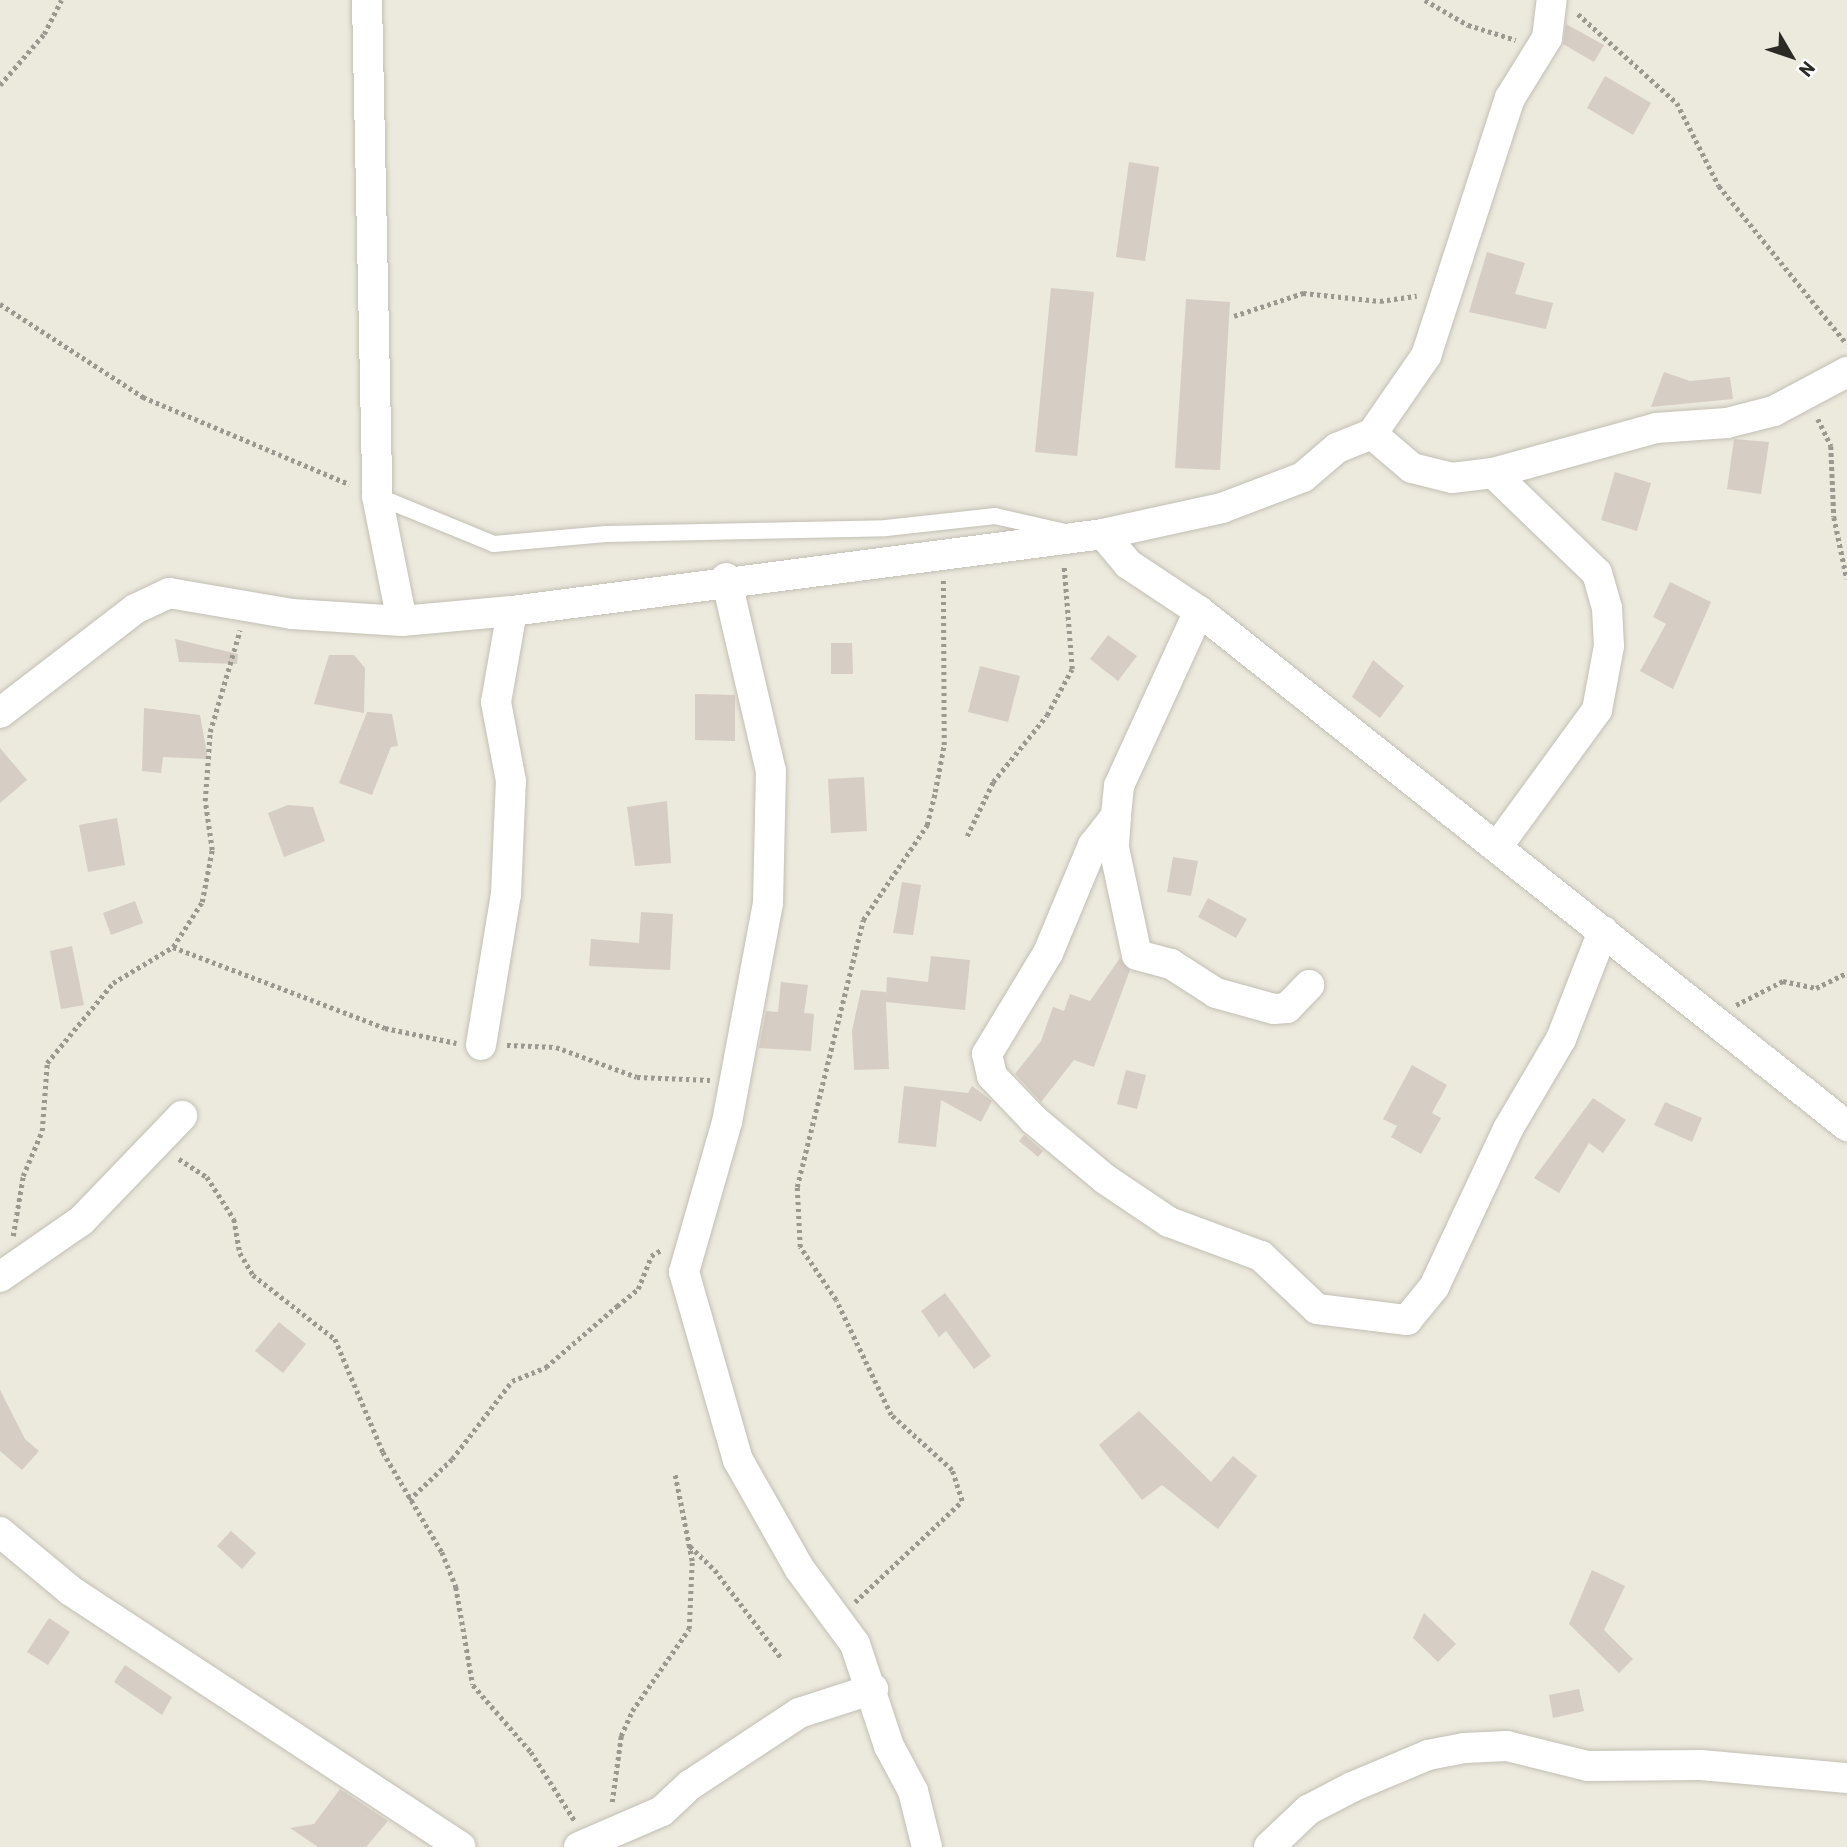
<!DOCTYPE html>
<html>
<head>
<meta charset="utf-8">
<style>
  body { margin:0 }
  #map { position:relative; width:1847px; height:1847px; overflow:hidden; background:#ece9dd; font-family:Barlow,sans-serif }
  div>[style] { position:absolute }
  .building>* { inset:0; background:#d6cdc4 }
  .path>* { height:4.5px; margin-top:-2.25px; transform-origin:0; background:repeating-linear-gradient(90deg,#9a988f 0 3.5px,transparent 0 7px) }
  .roads { filter:drop-shadow(0 0 2px #c2bfb4) drop-shadow(0 0 2px #c2bfb4) }
  .service>* { height:16px; margin:-8px; padding:0 8px; transform-origin:8px; border-radius:8px; background:#fff }
  .minor>* { height:30px; margin:-15px; padding:0 15px; transform-origin:15px; border-radius:15px; background:#fff }
  span { translate:-50% -50%; white-space:nowrap; text-align:center; line-height:1.15; -webkit-text-stroke:5px #fff; paint-order:stroke }
  .north { position:absolute; left:1756px; top:21px; width:70px; height:70px; -webkit-text-stroke:5px #fff; paint-order:stroke; rotate:129deg; font-size:19px; font-weight:700; line-height:28px; text-align:center; color:#2b2a25 }
  .north::after { content:''; display:block; margin:auto; width:24px; height:32px; background:#2b2a25; clip-path:polygon(50% 0,100% 100%,50% 72%,0 100%) }
</style>
</head>
<body>
<div id="map">
  <div class="building">
    <i style="clip-path:polygon(1566px 24px,1604px 45px,1594px 62px,1563px 44px)"></i>
    <i style="clip-path:polygon(1605px 76px,1651px 103px,1633px 135px,1587px 108px)"></i>
    <i style="clip-path:polygon(1129px 162px,1159px 167px,1145px 261px,1116px 257px)"></i>
    <i style="clip-path:polygon(1487px 252px,1525px 263px,1515px 294px,1553px 303px,1546px 329px,1469px 312px)"></i>
    <i style="clip-path:polygon(1051px 288px,1094px 292px,1077px 456px,1035px 452px)"></i>
    <i style="clip-path:polygon(1186px 299px,1230px 302px,1220px 470px,1175px 468px)"></i>
    <i style="clip-path:polygon(1664px 372px,1690px 381px,1730px 377px,1733px 399px,1651px 407px)"></i>
    <i style="clip-path:polygon(1734px 439px,1769px 442px,1761px 494px,1727px 489px)"></i>
    <i style="clip-path:polygon(1615px 472px,1651px 483px,1637px 531px,1601px 520px)"></i>
    <i style="clip-path:polygon(1670px 582px,1711px 602px,1673px 689px,1640px 671px,1666px 624px,1653px 617px)"></i>
    <i style="clip-path:polygon(1108px 635px,1137px 656px,1118px 681px,1090px 659px)"></i>
    <i style="clip-path:polygon(175px 639px,238px 654px,237px 664px,179px 662px)"></i>
    <i style="clip-path:polygon(831px 643px,852px 643px,853px 674px,831px 674px)"></i>
    <i style="clip-path:polygon(329px 655px,354px 655px,365px 668px,364px 713px,314px 704px)"></i>
    <i style="clip-path:polygon(1373px 660px,1404px 686px,1380px 718px,1352px 697px)"></i>
    <i style="clip-path:polygon(980px 666px,1020px 676px,1008px 722px,968px 712px)"></i>
    <i style="clip-path:polygon(695px 694px,735px 695px,735px 741px,695px 740px)"></i>
    <i style="clip-path:polygon(144px 708px,200px 715px,208px 759px,163px 757px,161px 773px,142px 771px)"></i>
    <i style="clip-path:polygon(367px 712px,392px 714px,398px 746px,391px 747px,372px 795px,339px 783px)"></i>
    <i style="clip-path:polygon(0 748px,27px 780px,0 803px)"></i>
    <i style="clip-path:polygon(864px 777px,867px 831px,831px 833px,828px 779px)"></i>
    <i style="clip-path:polygon(667px 801px,671px 863px,635px 866px,627px 807px)"></i>
    <i style="clip-path:polygon(288px 805px,313px 807px,325px 841px,284px 857px,268px 813px)"></i>
    <i style="clip-path:polygon(117px 818px,125px 865px,88px 872px,79px 825px)"></i>
    <i style="clip-path:polygon(1173px 857px,1198px 861px,1191px 896px,1167px 892px)"></i>
    <i style="clip-path:polygon(902px 882px,921px 885px,913px 935px,893px 933px)"></i>
    <i style="clip-path:polygon(1208px 898px,1247px 919px,1236px 938px,1198px 917px)"></i>
    <i style="clip-path:polygon(135px 901px,143px 923px,111px 935px,103px 913px)"></i>
    <i style="clip-path:polygon(641px 912px,673px 914px,670px 970px,589px 966px,591px 939px,639px 943px)"></i>
    <i style="clip-path:polygon(72px 946px,84px 1005px,61px 1009px,50px 951px)"></i>
    <i style="clip-path:polygon(931px 956px,970px 960px,965px 1010px,886px 1002px,889px 1069px,854px 1070px,852px 1031px,861px 990px,886px 992px,886px 998px,887px 977px,928px 982px)"></i>
    <i style="clip-path:polygon(1120px 958px,1130px 970px,1094px 1067px,1074px 1060px,1041px 1102px,1015px 1074px,1041px 1041px,1053px 1007px,1064px 1011px,1070px 994px,1090px 1001px)"></i>
    <i style="clip-path:polygon(781px 982px,808px 985px,804px 1013px,814px 1014px,811px 1051px,759px 1048px,766px 1011px,778px 1012px)"></i>
    <i style="clip-path:polygon(1412px 1065px,1447px 1085px,1432px 1113px,1441px 1118px,1421px 1154px,1391px 1137px,1397px 1126px,1383px 1119px)"></i>
    <i style="clip-path:polygon(1126px 1070px,1146px 1075px,1137px 1109px,1117px 1104px)"></i>
    <i style="clip-path:polygon(904px 1086px,968px 1093px,972px 1086px,992px 1101px,981px 1122px,941px 1100px,936px 1147px,898px 1143px)"></i>
    <i style="clip-path:polygon(1593px 1098px,1626px 1120px,1603px 1153px,1589px 1143px,1559px 1193px,1534px 1178px)"></i>
    <i style="clip-path:polygon(1665px 1102px,1702px 1118px,1692px 1142px,1654px 1125px)"></i>
    <i style="clip-path:polygon(1024px 1135px,1043px 1151px,1038px 1157px,1019px 1141px)"></i>
    <i style="clip-path:polygon(945px 1293px,991px 1356px,974px 1369px,946px 1331px,939px 1337px,921px 1311px)"></i>
    <i style="clip-path:polygon(279px 1322px,306px 1344px,283px 1373px,255px 1351px)"></i>
    <i style="clip-path:polygon(0 1390px,25px 1439px,39px 1451px,22px 1470px,0 1451px)"></i>
    <i style="clip-path:polygon(1139px 1411px,1211px 1482px,1233px 1456px,1257px 1476px,1218px 1529px,1162px 1485px,1142px 1500px,1099px 1445px)"></i>
    <i style="clip-path:polygon(231px 1531px,256px 1553px,242px 1569px,217px 1546px)"></i>
    <i style="clip-path:polygon(1592px 1570px,1625px 1586px,1604px 1630px,1633px 1659px,1619px 1673px,1569px 1624px)"></i>
    <i style="clip-path:polygon(1424px 1613px,1456px 1644px,1438px 1662px,1413px 1638px)"></i>
    <i style="clip-path:polygon(49px 1618px,70px 1632px,48px 1665px,27px 1652px)"></i>
    <i style="clip-path:polygon(125px 1665px,172px 1697px,162px 1715px,114px 1682px)"></i>
    <i style="clip-path:polygon(1579px 1689px,1584px 1711px,1553px 1718px,1549px 1695px)"></i>
    <i style="clip-path:polygon(340px 1789px,388px 1821px,366px 1847px,318px 1847px,290px 1828px,314px 1824px)"></i>
  </div>
  <div class="path">
    <i style="left:1425px;top:0;width:50px;rotate:30.2deg"></i>
    <i style="left:1468px;top:25px;width:50px;rotate:17.4deg"></i>
    <i style="left:1578px;top:14px;width:133px;rotate:42deg"></i>
    <i style="left:1677px;top:103px;width:93px;rotate:63.2deg"></i>
    <i style="left:1719px;top:186px;width:203px;rotate:51deg"></i>
    <i style="left:0;top:85px;width:67px;rotate:-49.2deg"></i>
    <i style="left:44px;top:34px;width:38px;rotate:-63deg"></i>
    <i style="left:0;top:304px;width:171px;rotate:33deg"></i>
    <i style="left:143px;top:397px;width:224px;rotate:22.9deg"></i>
    <i style="left:1234px;top:316px;width:73px;rotate:-18.4deg"></i>
    <i style="left:1303px;top:293px;width:77px;rotate:5.9deg"></i>
    <i style="left:1380px;top:301px;width:37px;rotate:-8deg"></i>
    <i style="left:1818px;top:419px;width:30px;rotate:64deg"></i>
    <i style="left:1831px;top:446px;width:71px;rotate:87.6deg"></i>
    <i style="left:1834px;top:517px;width:63px;rotate:78.2deg"></i>
    <i style="left:967px;top:836px;width:60px;rotate:-64.3deg"></i>
    <i style="left:993px;top:782px;width:86px;rotate:-51.1deg"></i>
    <i style="left:1047px;top:715px;width:52px;rotate:-61.5deg"></i>
    <i style="left:1072px;top:669px;width:102px;rotate:-94.5deg"></i>
    <i style="left:173px;top:947px;width:227px;rotate:20.9deg"></i>
    <i style="left:385px;top:1028px;width:73px;rotate:11.9deg"></i>
    <i style="left:1736px;top:1005px;width:53px;rotate:-27.1deg"></i>
    <i style="left:1783px;top:981px;width:34px;rotate:12deg"></i>
    <i style="left:1816px;top:988px;width:34px;rotate:-26deg"></i>
    <i style="left:507px;top:1045px;width:49px;rotate:2.3deg"></i>
    <i style="left:556px;top:1047px;width:86px;rotate:20.3deg"></i>
    <i style="left:637px;top:1077px;width:73px;rotate:2.4deg"></i>
    <i style="left:179px;top:1159px;width:33px;rotate:33deg"></i>
    <i style="left:207px;top:1177px;width:50px;rotate:57.3deg"></i>
    <i style="left:234px;top:1219px;width:35px;rotate:80deg"></i>
    <i style="left:240px;top:1253px;width:26px;rotate:59deg"></i>
    <i style="left:253px;top:1275px;width:104px;rotate:38deg"></i>
    <i style="left:335px;top:1339px;width:123px;rotate:67deg"></i>
    <i style="left:383px;top:1452px;width:116px;rotate:59.5deg"></i>
    <i style="left:442px;top:1552px;width:38px;rotate:68deg"></i>
    <i style="left:456px;top:1587px;width:99px;rotate:80.2deg"></i>
    <i style="left:473px;top:1685px;width:89px;rotate:49.1deg"></i>
    <i style="left:531px;top:1752px;width:82px;rotate:57.5deg"></i>
    <i style="left:13px;top:1236px;width:61px;rotate:-80.5deg"></i>
    <i style="left:23px;top:1176px;width:49px;rotate:-67.1deg"></i>
    <i style="left:42px;top:1131px;width:68px;rotate:-85.8deg"></i>
    <i style="left:47px;top:1063px;width:104px;rotate:-50.5deg"></i>
    <i style="left:113px;top:983px;width:70px;rotate:-31deg"></i>
    <i style="left:173px;top:947px;width:54px;rotate:-57.2deg"></i>
    <i style="left:202px;top:902px;width:53px;rotate:-79.1deg"></i>
    <i style="left:212px;top:850px;width:49px;rotate:-98.1deg"></i>
    <i style="left:205px;top:801px;width:69px;rotate:-85.9deg"></i>
    <i style="left:210px;top:732px;width:106px;rotate:-73.6deg"></i>
    <i style="left:409px;top:1500px;width:59px;rotate:-43.6deg"></i>
    <i style="left:452px;top:1459px;width:98px;rotate:-52.4deg"></i>
    <i style="left:512px;top:1381px;width:37px;rotate:-22deg"></i>
    <i style="left:546px;top:1367px;width:94px;rotate:-40.7deg"></i>
    <i style="left:617px;top:1306px;width:27px;rotate:-39deg"></i>
    <i style="left:638px;top:1289px;width:35px;rotate:-68deg"></i>
    <i style="left:651px;top:1256px;width:12px;rotate:-31deg"></i>
    <i style="left:690px;top:1546px;width:35px;rotate:44deg"></i>
    <i style="left:715px;top:1570px;width:111px;rotate:53deg"></i>
    <i style="left:855px;top:1602px;width:147px;rotate:-43.3deg"></i>
    <i style="left:962px;top:1501px;width:33px;rotate:-108deg"></i>
    <i style="left:952px;top:1470px;width:82px;rotate:-138deg"></i>
    <i style="left:891px;top:1415px;width:127px;rotate:-115.6deg"></i>
    <i style="left:836px;top:1300px;width:64px;rotate:-124.2deg"></i>
    <i style="left:800px;top:1247px;width:60px;rotate:-92.9deg"></i>
    <i style="left:797px;top:1187px;width:275px;rotate:-76.1deg"></i>
    <i style="left:863px;top:920px;width:115px;rotate:-56deg"></i>
    <i style="left:927px;top:825px;width:34px;rotate:-76deg"></i>
    <i style="left:935px;top:792px;width:48px;rotate:-79.2deg"></i>
    <i style="left:944px;top:745px;width:165px;rotate:-90.3deg"></i>
    <i style="left:612px;top:1802px;width:67px;rotate:-82.2deg"></i>
    <i style="left:621px;top:1736px;width:27px;rotate:-66deg"></i>
    <i style="left:632px;top:1711px;width:100px;rotate:-55.2deg"></i>
    <i style="left:689px;top:1629px;width:68px;rotate:-87.5deg"></i>
    <i style="left:692px;top:1561px;width:88px;rotate:-101.2deg"></i>
  </div>
  <div class="roads">
    <div class="service">
      <i style="left:377px;top:496px;width:126px;rotate:22.3deg"></i>
      <i style="left:494px;top:544px;width:112px;rotate:-5.1deg"></i>
      <i style="left:606px;top:534px;width:280px;rotate:-1.2deg"></i>
      <i style="left:886px;top:528px;width:110px;rotate:-6.3deg"></i>
      <i style="left:995px;top:516px;width:72px;rotate:12.9deg"></i>
    </div>
    <div class="minor">
      <i style="left:367px;top:0;width:496px;rotate:88.8deg"></i>
      <i style="left:377px;top:496px;width:127px;rotate:78.7deg"></i>
      <i style="left:1372px;top:434px;width:52px;rotate:40.4deg"></i>
      <i style="left:1412px;top:468px;width:41px;rotate:14deg"></i>
      <i style="left:1452px;top:478px;width:41px;rotate:-7deg"></i>
      <i style="left:1493px;top:473px;width:169px;rotate:-15.4deg"></i>
      <i style="left:1656px;top:428px;width:71px;rotate:-4deg"></i>
      <i style="left:1727px;top:423px;width:49px;rotate:-14.3deg"></i>
      <i style="left:1774px;top:411px;width:83px;rotate:-28.1deg"></i>
      <i style="left:1493px;top:473px;width:144px;rotate:43.9deg"></i>
      <i style="left:1597px;top:573px;width:36px;rotate:74deg"></i>
      <i style="left:1607px;top:608px;width:38px;rotate:87deg"></i>
      <i style="left:1609px;top:646px;width:65px;rotate:100.6deg"></i>
      <i style="left:1597px;top:710px;width:170px;rotate:126.1deg"></i>
      <i style="left:1103px;top:534px;width:39px;rotate:50deg"></i>
      <i style="left:1128px;top:564px;width:85px;rotate:33.5deg"></i>
      <i style="left:1199px;top:611px;width:828px;rotate:38.48deg"></i>
      <i style="left:726px;top:578px;width:198px;rotate:76.9deg"></i>
      <i style="left:771px;top:771px;width:132px;rotate:91.3deg"></i>
      <i style="left:768px;top:903px;width:223px;rotate:100.6deg"></i>
      <i style="left:727px;top:1122px;width:156px;rotate:106deg"></i>
      <i style="left:684px;top:1272px;width:196px;rotate:74deg"></i>
      <i style="left:738px;top:1460px;width:124px;rotate:60.5deg"></i>
      <i style="left:799px;top:1568px;width:94px;rotate:53.6deg"></i>
      <i style="left:855px;top:1644px;width:108px;rotate:71.6deg"></i>
      <i style="left:889px;top:1746px;width:51px;rotate:61.9deg"></i>
      <i style="left:913px;top:1791px;width:58px;rotate:76deg"></i>
      <i style="left:1199px;top:611px;width:192px;rotate:114.6deg"></i>
      <i style="left:1119px;top:786px;width:30px;rotate:96deg"></i>
      <i style="left:1116px;top:816px;width:37px;rotate:128deg"></i>
      <i style="left:1093px;top:845px;width:117px;rotate:112.6deg"></i>
      <i style="left:1048px;top:953px;width:118px;rotate:121.1deg"></i>
      <i style="left:987px;top:1054px;width:23px;rotate:77deg"></i>
      <i style="left:992px;top:1076px;width:61px;rotate:46.3deg"></i>
      <i style="left:1034px;top:1120px;width:92px;rotate:39.7deg"></i>
      <i style="left:1105px;top:1179px;width:77px;rotate:33.9deg"></i>
      <i style="left:1169px;top:1222px;width:98px;rotate:20.3deg"></i>
      <i style="left:1261px;top:1256px;width:77px;rotate:43.4deg"></i>
      <i style="left:1317px;top:1309px;width:91px;rotate:7deg"></i>
      <i style="left:1407px;top:1320px;width:43px;rotate:-50.7deg"></i>
      <i style="left:1434px;top:1287px;width:174px;rotate:-64.9deg"></i>
      <i style="left:1508px;top:1129px;width:104px;rotate:-59.5deg"></i>
      <i style="left:1561px;top:1039px;width:116px;rotate:-68.7deg"></i>
      <i style="left:0;top:713px;width:170px;rotate:-37.6deg"></i>
      <i style="left:135px;top:609px;width:38px;rotate:-25deg"></i>
      <i style="left:169px;top:593px;width:125px;rotate:9.7deg"></i>
      <i style="left:292px;top:614px;width:110px;rotate:3.6deg"></i>
      <i style="left:402px;top:621px;width:110px;rotate:-5.2deg"></i>
      <i style="left:512px;top:611px;width:596px;rotate:-7.42deg"></i>
      <i style="left:1103px;top:534px;width:122px;rotate:-12.3deg"></i>
      <i style="left:1222px;top:508px;width:87px;rotate:-20.9deg"></i>
      <i style="left:1303px;top:477px;width:45px;rotate:-40.5deg"></i>
      <i style="left:1337px;top:448px;width:38px;rotate:-22deg"></i>
      <i style="left:1372px;top:434px;width:95px;rotate:-55.3deg"></i>
      <i style="left:1426px;top:356px;width:271px;rotate:-72deg"></i>
      <i style="left:1510px;top:98px;width:70px;rotate:-58.3deg"></i>
      <i style="left:1547px;top:38px;width:38px;rotate:-83deg"></i>
      <i style="left:1116px;top:816px;width:32px;rotate:94deg"></i>
      <i style="left:1114px;top:848px;width:109px;rotate:77.9deg"></i>
      <i style="left:1137px;top:955px;width:35px;rotate:15deg"></i>
      <i style="left:1171px;top:964px;width:54px;rotate:32.8deg"></i>
      <i style="left:1216px;top:993px;width:60px;rotate:15.4deg"></i>
      <i style="left:1274px;top:1009px;width:13px;rotate:-4deg"></i>
      <i style="left:1287px;top:1008px;width:32px;rotate:-46deg"></i>
      <i style="left:481px;top:1045px;width:153px;rotate:-80.6deg"></i>
      <i style="left:506px;top:894px;width:113px;rotate:-87.5deg"></i>
      <i style="left:511px;top:781px;width:80px;rotate:-100.8deg"></i>
      <i style="left:496px;top:702px;width:92px;rotate:-80deg"></i>
      <i style="left:0;top:1277px;width:98px;rotate:-34.7deg"></i>
      <i style="left:81px;top:1221px;width:146px;rotate:-46.1deg"></i>
      <i style="left:0;top:1532px;width:92px;rotate:39.7deg"></i>
      <i style="left:71px;top:1591px;width:466px;rotate:33.3deg"></i>
      <i style="left:579px;top:1847px;width:90px;rotate:-23.4deg"></i>
      <i style="left:662px;top:1811px;width:38px;rotate:-43deg"></i>
      <i style="left:690px;top:1785px;width:131px;rotate:-33.4deg"></i>
      <i style="left:799px;top:1713px;width:78px;rotate:-18deg"></i>
      <i style="left:1269px;top:1847px;width:54px;rotate:-43.5deg"></i>
      <i style="left:1308px;top:1810px;width:50px;rotate:-27.6deg"></i>
      <i style="left:1352px;top:1787px;width:82px;rotate:-22.8deg"></i>
      <i style="left:1428px;top:1755px;width:37px;rotate:-11deg"></i>
      <i style="left:1464px;top:1748px;width:43px;rotate:-2.7deg"></i>
      <i style="left:1507px;top:1746px;width:83px;rotate:13.9deg"></i>
      <i style="left:1588px;top:1766px;width:113px;rotate:-0.5deg"></i>
      <i style="left:1701px;top:1765px;width:147px;rotate:5.1deg"></i>
    </div>
  </div>
  <div class="north">N</div>
</div>
</body>
</html>
